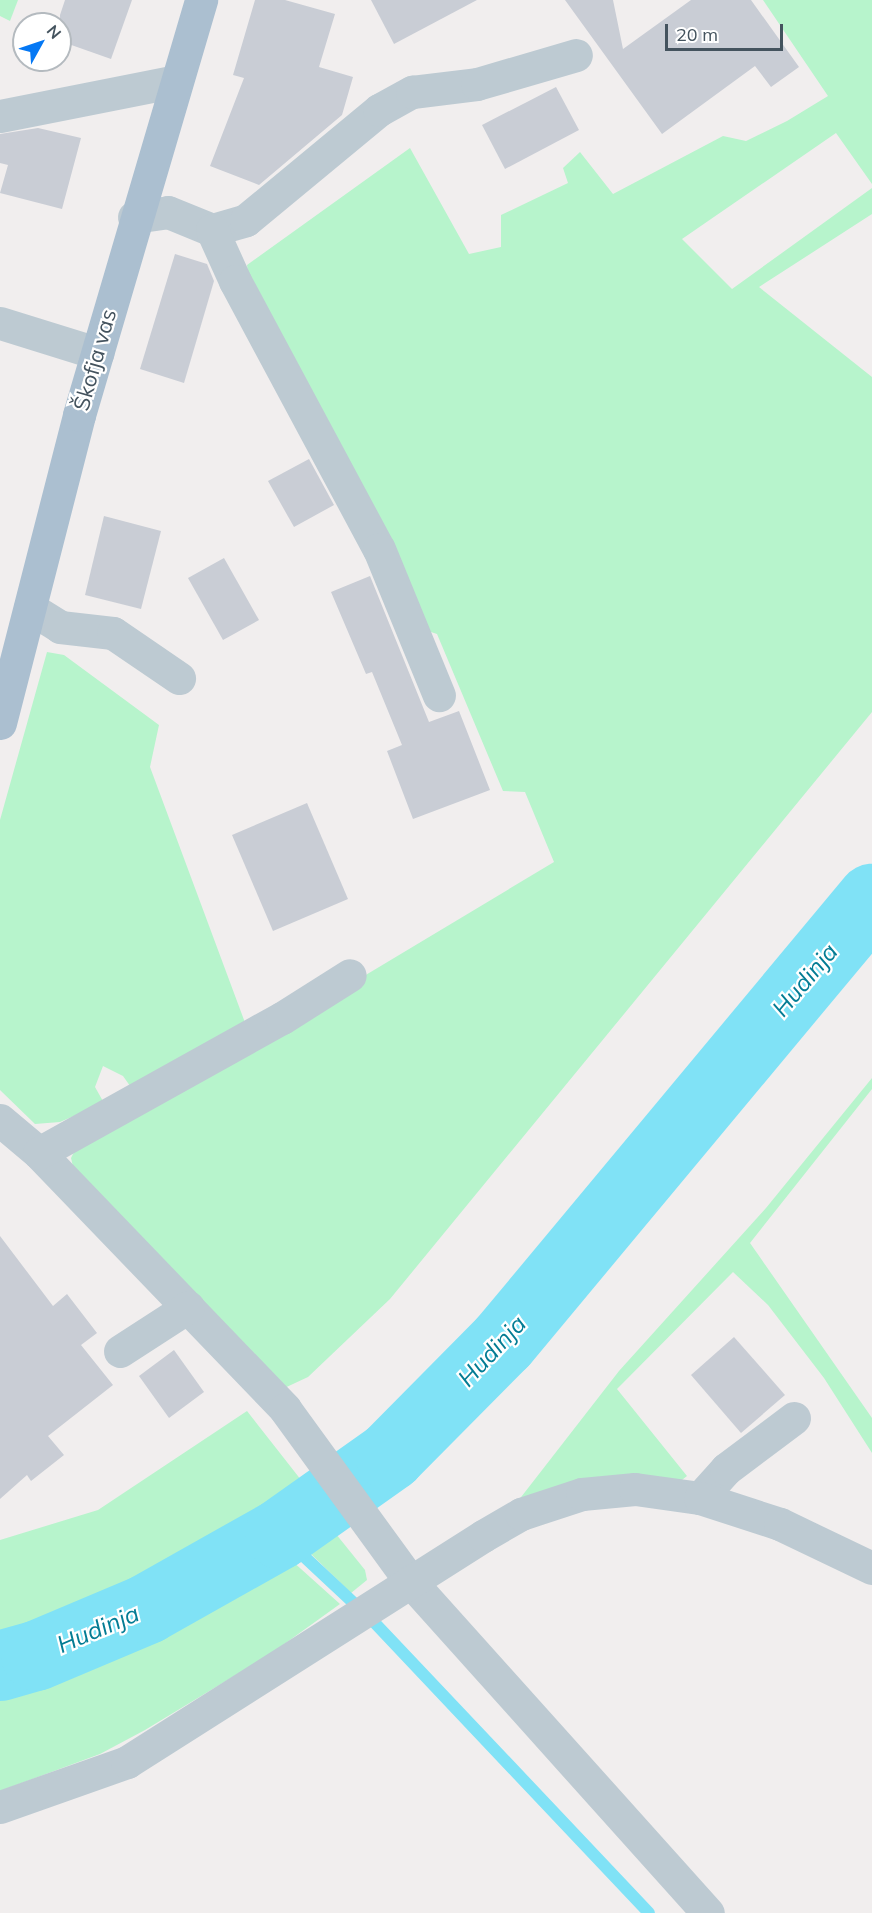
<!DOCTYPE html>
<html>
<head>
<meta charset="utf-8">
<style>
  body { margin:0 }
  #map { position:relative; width:872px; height:1913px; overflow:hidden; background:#f1eeee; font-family:Mulish,sans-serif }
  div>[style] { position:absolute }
  .green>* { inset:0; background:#b7f4cc }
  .stream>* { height:12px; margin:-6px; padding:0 6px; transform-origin:6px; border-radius:6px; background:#80e2f6 }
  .river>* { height:70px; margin:-35px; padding:0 35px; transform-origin:35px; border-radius:35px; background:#80e2f6 }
  .building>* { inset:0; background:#c9cdd5 }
  .minor>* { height:33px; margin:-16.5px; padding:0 16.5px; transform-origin:16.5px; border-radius:16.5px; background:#bdcad2 }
  .major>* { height:33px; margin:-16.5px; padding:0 16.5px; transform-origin:16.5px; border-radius:16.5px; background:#abbfd0 }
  span { translate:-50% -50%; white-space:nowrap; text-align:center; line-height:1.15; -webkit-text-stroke:4.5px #fff; paint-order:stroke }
  .street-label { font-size:22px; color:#44535e }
  .water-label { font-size:24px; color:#037c94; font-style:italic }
  .north { position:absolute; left:12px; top:12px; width:60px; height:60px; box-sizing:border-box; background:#fff; border:2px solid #b4babf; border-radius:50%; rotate:50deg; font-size:16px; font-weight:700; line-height:24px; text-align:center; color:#44535e }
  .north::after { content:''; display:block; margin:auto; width:21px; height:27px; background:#0578f4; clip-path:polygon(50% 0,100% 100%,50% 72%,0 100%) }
  .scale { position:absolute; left:665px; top:24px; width:118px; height:27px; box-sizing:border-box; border:3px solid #44535e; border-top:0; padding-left:8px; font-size:18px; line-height:21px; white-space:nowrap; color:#44535e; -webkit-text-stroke:4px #fff; paint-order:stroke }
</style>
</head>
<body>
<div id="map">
  <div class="green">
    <i style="clip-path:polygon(0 0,18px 0,10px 21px,0 16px)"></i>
    <i style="clip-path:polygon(763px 0,872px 0,872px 184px,836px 133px,682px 239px,732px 289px,872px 188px,872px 214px,759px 287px,872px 377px,872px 712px,390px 1299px,308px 1377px,278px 1391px,75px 1175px,71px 1158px,80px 1140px,294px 1018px,554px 862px,525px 792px,503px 791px,437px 634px,425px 630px,249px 282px,247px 265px,410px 148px,469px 254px,501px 247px,501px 215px,568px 183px,563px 168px,580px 152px,613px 194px,723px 136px,746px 141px,787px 121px,828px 96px)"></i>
    <i style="clip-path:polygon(47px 652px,64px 655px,159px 725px,150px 767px,247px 1028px,135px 1093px,123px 1076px,103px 1066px,95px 1087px,104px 1103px,60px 1122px,35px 1124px,0 1090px,0 820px)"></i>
    <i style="clip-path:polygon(872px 1078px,872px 1089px,750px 1243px,872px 1418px,872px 1453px,824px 1378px,768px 1305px,733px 1272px,617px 1389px,687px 1476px,678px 1483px,518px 1501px,619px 1371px,766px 1208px)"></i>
    <i style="clip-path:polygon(247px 1411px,305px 1485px,143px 1587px,29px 1639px,0 1646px,0 1540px,98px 1510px)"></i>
    <i style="clip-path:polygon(336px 1534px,365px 1570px,367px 1580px,351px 1593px,308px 1551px)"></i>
    <i style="clip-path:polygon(291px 1560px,340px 1604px,269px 1655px,145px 1730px,100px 1754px,0 1791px,0 1697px,43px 1686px,162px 1636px)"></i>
  </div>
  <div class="stream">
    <i style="left:280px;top:1534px;width:126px;rotate:43.1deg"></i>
    <i style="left:372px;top:1620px;width:403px;rotate:46.6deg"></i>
  </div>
  <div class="river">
    <i style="left:0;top:1666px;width:37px;rotate:-16deg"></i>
    <i style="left:36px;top:1656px;width:121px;rotate:-22.9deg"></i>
    <i style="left:147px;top:1609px;width:153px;rotate:-29.4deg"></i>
    <i style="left:280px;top:1534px;width:135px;rotate:-35.3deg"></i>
    <i style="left:390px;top:1456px;width:161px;rotate:-45.3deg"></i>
    <i style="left:503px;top:1342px;width:577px;rotate:-50.21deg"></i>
  </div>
  <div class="building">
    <i style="clip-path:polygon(65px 0,132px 0,111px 59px,60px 41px,60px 15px)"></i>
    <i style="clip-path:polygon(255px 0,285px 0,335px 14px,319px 67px,353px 77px,342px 115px,259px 185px,210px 166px,244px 78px,233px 75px)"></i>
    <i style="clip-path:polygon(371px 0,477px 0,394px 44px)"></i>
    <i style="clip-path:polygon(565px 0,613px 0,623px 49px,691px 0,751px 0,799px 67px,771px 87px,755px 66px,662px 134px)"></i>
    <i style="clip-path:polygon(556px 87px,579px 130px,505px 169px,482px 125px)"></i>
    <i style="clip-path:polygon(38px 128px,81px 138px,62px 209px,0 193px,8px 165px,0 163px,0 134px)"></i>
    <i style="clip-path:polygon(175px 254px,207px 264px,214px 281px,184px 383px,140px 369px)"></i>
    <i style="clip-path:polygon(309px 459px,334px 505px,294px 527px,268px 481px)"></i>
    <i style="clip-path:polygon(104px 516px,161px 531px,141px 609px,85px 595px)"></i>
    <i style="clip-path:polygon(224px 558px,259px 620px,223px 640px,188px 578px)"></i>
    <i style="clip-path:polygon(370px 576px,429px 722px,459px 711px,490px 790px,413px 819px,387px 751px,402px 745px,372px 672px,366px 674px,331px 592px)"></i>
    <i style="clip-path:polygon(307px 803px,348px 899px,273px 931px,232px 835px)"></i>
    <i style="clip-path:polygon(0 1236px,53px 1306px,67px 1294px,97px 1333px,81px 1345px,113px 1385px,48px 1436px,64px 1455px,31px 1481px,27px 1475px,0 1499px)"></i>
    <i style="clip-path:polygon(734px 1337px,785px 1395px,741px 1433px,691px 1375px)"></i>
    <i style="clip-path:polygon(174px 1350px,204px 1392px,169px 1418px,139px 1376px)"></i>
  </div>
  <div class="minor">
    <i style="left:0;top:116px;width:179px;rotate:-11.2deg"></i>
    <i style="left:134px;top:217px;width:34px;rotate:-8deg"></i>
    <i style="left:168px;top:212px;width:48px;rotate:22.2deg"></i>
    <i style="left:212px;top:230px;width:35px;rotate:-16deg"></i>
    <i style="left:246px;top:220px;width:173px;rotate:-39.6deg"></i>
    <i style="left:379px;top:110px;width:38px;rotate:-29deg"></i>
    <i style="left:412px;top:92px;width:65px;rotate:-7deg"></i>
    <i style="left:477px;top:84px;width:103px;rotate:-16.3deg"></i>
    <i style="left:212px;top:230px;width:56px;rotate:65.7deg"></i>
    <i style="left:235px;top:281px;width:304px;rotate:61.8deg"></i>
    <i style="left:379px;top:549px;width:158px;rotate:67.7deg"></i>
    <i style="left:0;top:323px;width:102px;rotate:17.2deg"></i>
    <i style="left:30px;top:608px;width:36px;rotate:32deg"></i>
    <i style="left:60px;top:627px;width:53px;rotate:6.5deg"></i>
    <i style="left:113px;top:633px;width:80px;rotate:34.3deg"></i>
    <i style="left:0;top:1120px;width:51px;rotate:40.2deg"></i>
    <i style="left:39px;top:1153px;width:355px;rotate:46.1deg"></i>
    <i style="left:285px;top:1409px;width:213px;rotate:54deg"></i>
    <i style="left:410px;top:1581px;width:446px;rotate:48.1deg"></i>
    <i style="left:39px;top:1153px;width:278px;rotate:-29.1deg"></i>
    <i style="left:282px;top:1018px;width:80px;rotate:-32.3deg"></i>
    <i style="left:120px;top:1351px;width:81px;rotate:-32.9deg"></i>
    <i style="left:700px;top:1498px;width:39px;rotate:-48deg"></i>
    <i style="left:726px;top:1469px;width:85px;rotate:-36.9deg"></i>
    <i style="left:0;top:1807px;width:135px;rotate:-19.5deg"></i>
    <i style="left:127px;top:1762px;width:422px;rotate:-32.4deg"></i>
    <i style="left:483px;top:1536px;width:44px;rotate:-30.1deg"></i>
    <i style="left:521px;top:1514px;width:64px;rotate:-18.2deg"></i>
    <i style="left:582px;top:1494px;width:53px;rotate:-5.4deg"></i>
    <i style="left:635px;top:1489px;width:66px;rotate:7.9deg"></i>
    <i style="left:700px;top:1498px;width:84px;rotate:18deg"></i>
    <i style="left:780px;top:1524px;width:102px;rotate:25.6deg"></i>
  </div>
  <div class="major">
    <i style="left:0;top:723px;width:318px;rotate:-75.6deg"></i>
    <i style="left:79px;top:415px;width:433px;rotate:-73.6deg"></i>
  </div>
  <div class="street-label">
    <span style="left:95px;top:360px;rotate:-74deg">Škofja vas</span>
  </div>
  <div class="water-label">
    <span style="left:805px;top:980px;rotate:-50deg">Hudinja</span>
    <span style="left:492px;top:1351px;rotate:-47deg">Hudinja</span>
    <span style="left:98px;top:1629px;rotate:-23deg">Hudinja</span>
  </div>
  <div class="north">N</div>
  <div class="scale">20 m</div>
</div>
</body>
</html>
